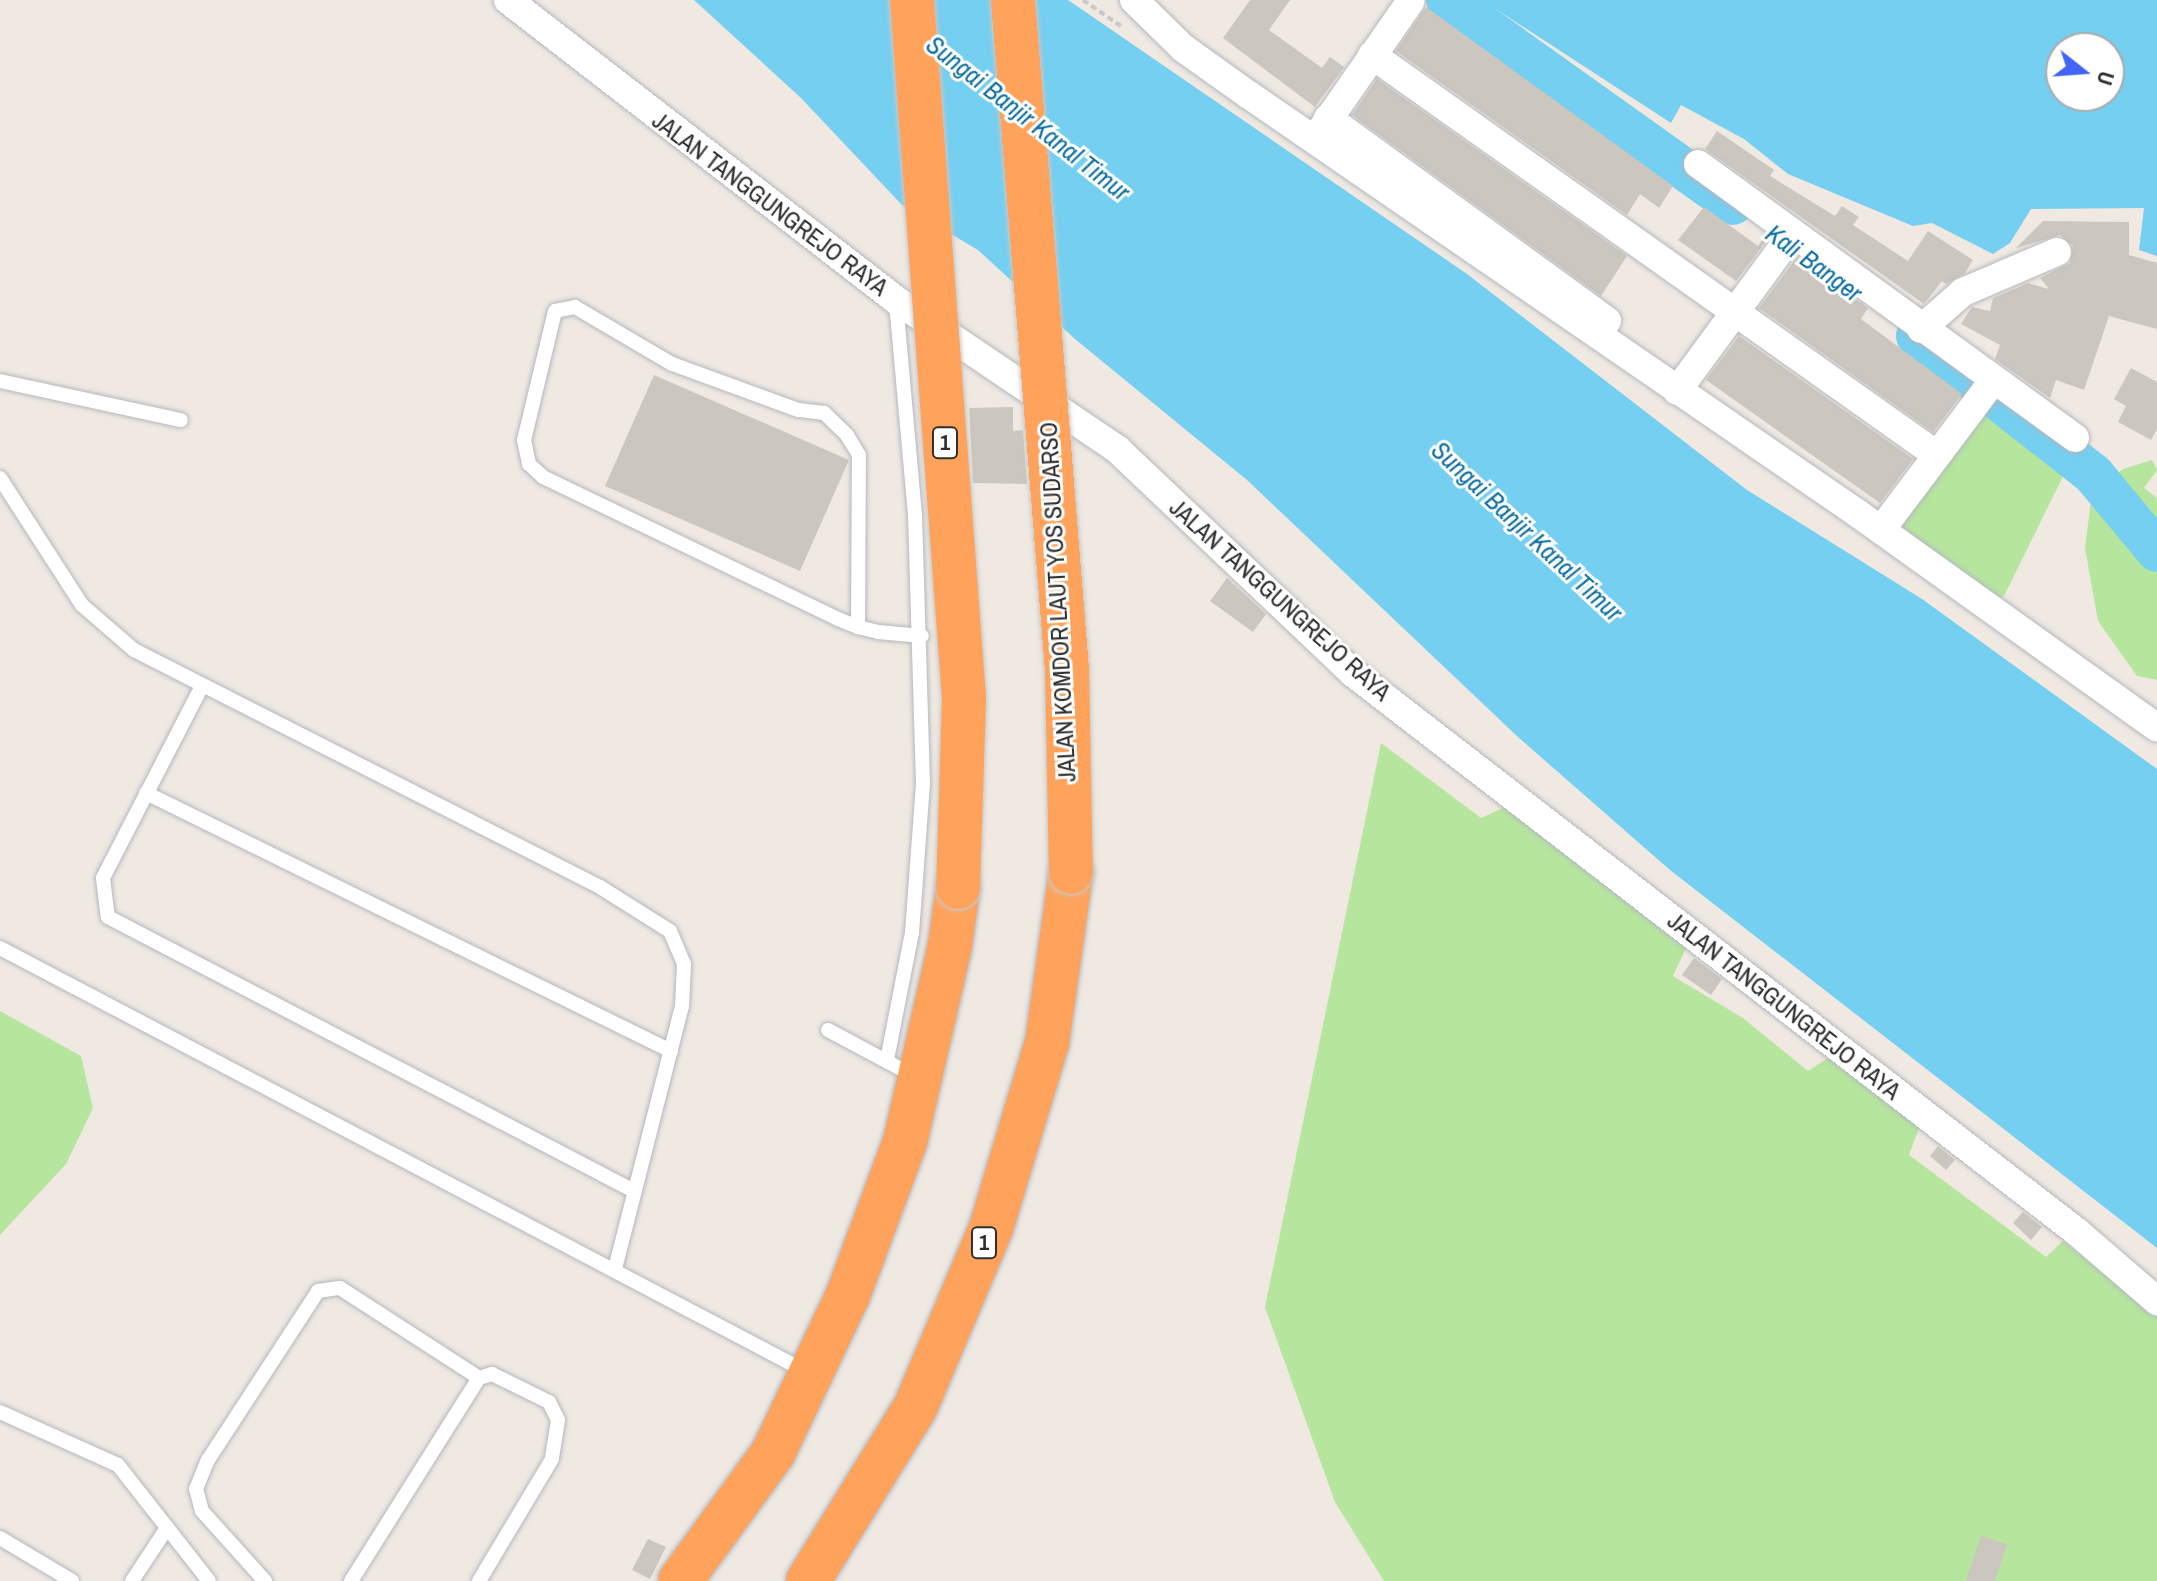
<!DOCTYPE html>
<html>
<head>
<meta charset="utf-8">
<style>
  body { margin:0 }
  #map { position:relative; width:2157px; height:1581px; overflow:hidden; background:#efe9e1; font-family:"Archivo Narrow",sans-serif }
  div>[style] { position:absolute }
  .green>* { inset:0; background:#b6e59e }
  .water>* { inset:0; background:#75cff0 }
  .river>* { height:42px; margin:-21px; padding:0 21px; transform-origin:21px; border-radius:21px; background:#75cff0 }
  .building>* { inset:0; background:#cbc7bf }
  .path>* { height:4px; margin-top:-2px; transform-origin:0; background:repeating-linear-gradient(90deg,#c9c9c9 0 6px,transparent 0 10px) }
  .roads { filter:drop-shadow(0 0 2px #b4b7c1) drop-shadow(0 0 2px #b4b7c1) }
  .lane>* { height:14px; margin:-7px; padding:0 7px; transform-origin:7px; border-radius:7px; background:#fff }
  .street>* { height:28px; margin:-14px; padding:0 14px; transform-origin:14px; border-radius:14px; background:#fff }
  .highway>* { height:44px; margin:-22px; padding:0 22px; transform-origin:22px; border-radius:22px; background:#ffa35c }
  .bridges { filter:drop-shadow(0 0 2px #c9c9c9) drop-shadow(0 0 2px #c9c9c9) }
  .highway-bridge>* { height:44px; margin:-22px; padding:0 22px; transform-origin:22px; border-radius:22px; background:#ffa35c }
  span { translate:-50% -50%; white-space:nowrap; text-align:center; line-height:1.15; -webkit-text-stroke:6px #fff; paint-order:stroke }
  .shield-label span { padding:2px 6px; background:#fff; border:2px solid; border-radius:6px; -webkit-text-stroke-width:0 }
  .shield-label { font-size:22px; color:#2e2e2e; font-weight:700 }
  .street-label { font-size:24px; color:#2e2e2e }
  .water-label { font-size:26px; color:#0d6fa3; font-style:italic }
  .north { position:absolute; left:2045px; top:32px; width:80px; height:80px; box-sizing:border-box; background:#fff; border:2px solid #ababab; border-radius:50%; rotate:107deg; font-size:22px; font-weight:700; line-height:32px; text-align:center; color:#2e2e2e }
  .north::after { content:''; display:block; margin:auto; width:28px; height:36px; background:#4264fb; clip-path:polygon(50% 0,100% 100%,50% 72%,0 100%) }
</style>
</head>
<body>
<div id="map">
  <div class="green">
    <i style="clip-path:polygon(1990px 401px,2071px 460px,2004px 596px,1995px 600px,1896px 530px)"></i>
    <i style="clip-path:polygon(2152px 460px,2157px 470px,2144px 488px,2157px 498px,2157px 680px,2137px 676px,2098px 621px,2085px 548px,2091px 501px,2103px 485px,2123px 469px)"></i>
    <i style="clip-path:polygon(1381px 743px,1481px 818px,1509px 805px,1687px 946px,1673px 976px,1743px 1018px,1808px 1071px,1831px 1056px,1921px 1123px,1909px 1155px,2046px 1257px,2063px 1241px,2157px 1316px,2157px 1581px,1384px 1581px,1335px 1502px,1265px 1307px)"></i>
    <i style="clip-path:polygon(0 1011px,81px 1056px,93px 1108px,66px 1164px,0 1235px)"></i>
  </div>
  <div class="water">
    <i style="clip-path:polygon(694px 0,1068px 0,1467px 274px,1747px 490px,1922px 599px,2157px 769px,2157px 1248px,1670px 870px,1518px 737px,1247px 480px,1075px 339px,978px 250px,902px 205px,801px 98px)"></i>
    <i style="clip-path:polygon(evenodd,1482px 0,2157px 0,2157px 256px,2139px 250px,2144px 208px,2031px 209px,2010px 243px,1993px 254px,1932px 223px,1913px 226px,1788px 174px,1744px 139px,1681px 105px,1671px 123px,1482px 0,2109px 48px,2109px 96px,2061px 96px,2061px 48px,2109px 48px)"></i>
  </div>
  <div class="river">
    <i style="left:1447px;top:0;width:351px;rotate:35.5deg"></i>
    <i style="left:1917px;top:336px;width:224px;rotate:38.1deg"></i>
    <i style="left:2093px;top:474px;width:100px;rotate:50.3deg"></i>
  </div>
  <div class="building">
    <i style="clip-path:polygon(1250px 0,1290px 0,1269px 30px,1322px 68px,1330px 57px,1344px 67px,1315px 107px,1223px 38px)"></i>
    <i style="clip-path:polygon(1426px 7px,1673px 186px,1659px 208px,1640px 194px,1627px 215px,1396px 51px)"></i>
    <i style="clip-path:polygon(1377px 79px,1627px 256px,1601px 296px,1352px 115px)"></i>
    <i style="clip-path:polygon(1717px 131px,1774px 170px,1770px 176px,1835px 216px,1842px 206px,1859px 217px,1853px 225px,1908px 261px,1928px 231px,1973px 260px,1965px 273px,1946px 284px,1942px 281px,1924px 304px,1705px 149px)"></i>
    <i style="clip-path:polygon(1704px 207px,1758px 246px,1766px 234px,1769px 237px,1736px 281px,1678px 240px)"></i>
    <i style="clip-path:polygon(2043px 221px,2129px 222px,2129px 255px,2157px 263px,2157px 329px,2109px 316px,2084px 390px,2056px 380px,2050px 398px,1995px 359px,2000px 345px,1961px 324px,1972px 307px,1990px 311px,1993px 298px,2028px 283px,2049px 289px,2040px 278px,2070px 263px,2073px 246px,2060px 235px,2016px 248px)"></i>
    <i style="clip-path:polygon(1797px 257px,1868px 308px,1861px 319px,1962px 394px,1933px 432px,1759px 308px)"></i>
    <i style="clip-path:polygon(1739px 336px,1913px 459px,1880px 503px,1706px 380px)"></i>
    <i style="clip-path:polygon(2131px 368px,2157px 382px,2157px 429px,2151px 440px,2118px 422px,2126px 406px,2114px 399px)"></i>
    <i style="clip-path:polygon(654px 375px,849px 460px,800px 571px,605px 486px)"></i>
    <i style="clip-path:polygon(1013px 407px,1013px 431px,1023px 430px,1027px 484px,973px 483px,969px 408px)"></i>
    <i style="clip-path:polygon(1227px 578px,1266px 614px,1253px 632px,1210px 601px)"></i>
    <i style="clip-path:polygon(1694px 958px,1722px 979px,1711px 995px,1682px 975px)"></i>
    <i style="clip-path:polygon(1938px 1146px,1955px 1160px,1946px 1170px,1930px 1156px)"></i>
    <i style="clip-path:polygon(2023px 1212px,2042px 1227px,2031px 1240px,2013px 1223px)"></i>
    <i style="clip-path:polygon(1981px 1536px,2007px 1544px,1995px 1581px,1966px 1581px)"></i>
    <i style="clip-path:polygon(648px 1539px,666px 1547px,650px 1579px,632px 1570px)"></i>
  </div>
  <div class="path">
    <i style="left:1083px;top:0;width:46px;rotate:34.4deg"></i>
  </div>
  <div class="roads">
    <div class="lane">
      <i style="left:0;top:381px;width:185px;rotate:12.2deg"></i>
      <i style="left:0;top:478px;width:151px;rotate:57.2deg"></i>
      <i style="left:82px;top:605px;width:69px;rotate:40.9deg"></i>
      <i style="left:134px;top:650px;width:523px;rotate:26.96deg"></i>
      <i style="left:600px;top:887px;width:83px;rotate:32.2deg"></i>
      <i style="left:670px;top:931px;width:36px;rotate:67deg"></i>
      <i style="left:684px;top:964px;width:42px;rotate:92.7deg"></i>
      <i style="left:682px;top:1006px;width:270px;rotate:104.3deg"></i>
      <i style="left:858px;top:627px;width:172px;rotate:-89.7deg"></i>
      <i style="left:859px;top:455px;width:23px;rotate:-121deg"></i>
      <i style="left:847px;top:435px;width:32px;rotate:-136deg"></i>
      <i style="left:824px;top:413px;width:26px;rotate:-173deg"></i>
      <i style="left:798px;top:410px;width:134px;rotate:-159.9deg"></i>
      <i style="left:672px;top:364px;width:113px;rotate:-149.6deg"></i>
      <i style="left:575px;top:307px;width:20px;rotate:169deg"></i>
      <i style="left:555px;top:311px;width:133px;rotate:103.5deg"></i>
      <i style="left:524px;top:440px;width:25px;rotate:78deg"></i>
      <i style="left:529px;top:464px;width:19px;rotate:43deg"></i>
      <i style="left:543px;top:477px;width:327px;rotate:25.7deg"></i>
      <i style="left:838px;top:619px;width:22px;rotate:22deg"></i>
      <i style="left:858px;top:627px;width:21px;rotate:14deg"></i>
      <i style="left:878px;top:632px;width:44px;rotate:5.2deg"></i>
      <i style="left:202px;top:686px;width:216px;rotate:117.3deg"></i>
      <i style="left:103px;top:878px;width:39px;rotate:83deg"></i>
      <i style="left:108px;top:917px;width:591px;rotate:27.52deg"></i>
      <i style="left:146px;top:793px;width:585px;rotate:26.17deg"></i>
      <i style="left:0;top:948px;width:912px;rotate:27.72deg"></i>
      <i style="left:828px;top:1030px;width:100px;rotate:28.1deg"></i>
      <i style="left:887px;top:1060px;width:129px;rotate:-78.9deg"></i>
      <i style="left:912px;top:933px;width:149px;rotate:-85.8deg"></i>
      <i style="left:923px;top:784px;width:269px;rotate:-91.7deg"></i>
      <i style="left:915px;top:515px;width:216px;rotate:-95.1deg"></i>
      <i style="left:0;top:1412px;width:129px;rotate:24.2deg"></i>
      <i style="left:118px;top:1465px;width:147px;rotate:51.9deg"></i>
      <i style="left:0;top:1538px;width:84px;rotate:30.8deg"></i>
      <i style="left:132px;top:1581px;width:60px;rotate:-56.6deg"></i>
      <i style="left:265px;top:1581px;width:94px;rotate:-132deg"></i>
      <i style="left:202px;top:1511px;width:23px;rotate:-105deg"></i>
      <i style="left:196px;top:1489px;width:31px;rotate:-68deg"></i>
      <i style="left:208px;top:1460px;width:202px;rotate:-56.9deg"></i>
      <i style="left:318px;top:1291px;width:22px;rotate:-8deg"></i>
      <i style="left:340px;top:1288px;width:166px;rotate:32.9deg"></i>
      <i style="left:351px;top:1581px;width:240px;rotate:-57.8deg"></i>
      <i style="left:479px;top:1378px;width:14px;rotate:-17deg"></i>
      <i style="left:492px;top:1374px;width:64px;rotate:26.2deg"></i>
      <i style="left:549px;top:1402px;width:20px;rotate:63deg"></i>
      <i style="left:558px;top:1420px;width:39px;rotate:99deg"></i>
      <i style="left:552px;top:1459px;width:142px;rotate:120.9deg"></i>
    </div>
    <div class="street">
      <i style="left:508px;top:0;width:490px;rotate:37.7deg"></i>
      <i style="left:896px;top:300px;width:268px;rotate:34deg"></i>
      <i style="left:1118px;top:450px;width:324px;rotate:43.5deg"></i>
      <i style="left:1353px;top:673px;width:915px;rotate:37.67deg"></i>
      <i style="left:2077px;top:1232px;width:106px;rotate:40.8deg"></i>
      <i style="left:1134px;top:0;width:69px;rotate:44.4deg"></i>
      <i style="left:1183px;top:48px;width:81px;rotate:35.5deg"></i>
      <i style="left:1249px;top:95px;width:741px;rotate:34.5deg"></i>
      <i style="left:1860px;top:515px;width:365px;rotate:35.6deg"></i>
      <i style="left:1372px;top:55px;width:692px;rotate:35.3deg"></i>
      <i style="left:1328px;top:118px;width:345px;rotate:36deg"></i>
      <i style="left:1319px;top:133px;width:160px;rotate:-55.2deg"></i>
      <i style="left:1698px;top:164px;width:466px;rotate:36deg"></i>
      <i style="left:1921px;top:329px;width:56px;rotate:-41.4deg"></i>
      <i style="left:1963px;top:292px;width:102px;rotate:-23.1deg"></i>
      <i style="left:1677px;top:391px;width:196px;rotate:-53.7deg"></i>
      <i style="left:1881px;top:530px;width:185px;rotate:-53.1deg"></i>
    </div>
    <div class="highway">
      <i style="left:680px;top:1581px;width:158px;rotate:-54deg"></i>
      <i style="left:773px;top:1453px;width:175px;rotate:-64.6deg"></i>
      <i style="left:848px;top:1295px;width:163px;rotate:-69.6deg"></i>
      <i style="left:905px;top:1142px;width:202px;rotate:-77.1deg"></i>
      <i style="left:950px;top:945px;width:59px;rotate:-82.1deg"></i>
      <i style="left:808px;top:1581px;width:203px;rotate:-58.3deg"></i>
      <i style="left:915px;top:1408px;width:195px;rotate:-67.1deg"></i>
      <i style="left:991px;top:1228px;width:193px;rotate:-73.2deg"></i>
      <i style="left:1047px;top:1043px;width:173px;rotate:-82deg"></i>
    </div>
  </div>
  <div class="bridges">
    <div class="highway-bridge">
      <i style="left:912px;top:0;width:700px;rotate:85.74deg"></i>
      <i style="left:964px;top:698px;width:189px;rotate:91.8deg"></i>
      <i style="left:1013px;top:0;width:671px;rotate:85.39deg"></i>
      <i style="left:1067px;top:669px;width:203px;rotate:88.9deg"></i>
    </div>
  </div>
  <div class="shield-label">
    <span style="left:945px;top:443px">1</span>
    <span style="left:984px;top:1243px">1</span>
  </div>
  <div class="street-label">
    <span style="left:770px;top:204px;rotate:37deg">JALAN TANGGUNGREJO RAYA</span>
    <span style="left:1280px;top:600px;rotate:42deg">JALAN TANGGUNGREJO RAYA</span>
    <span style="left:1058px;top:602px;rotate:-93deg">JALAN KOMDOR LAUT YOS SUDARSO</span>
    <span style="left:1784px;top:1006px;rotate:38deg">JALAN TANGGUNGREJO RAYA</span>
  </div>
  <div class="water-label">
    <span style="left:1028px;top:118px;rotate:38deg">Sungai Banjir Kanal Timur</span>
    <span style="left:1814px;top:263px;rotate:36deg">Kali Banger</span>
    <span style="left:1527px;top:531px;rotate:43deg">Sungai Banjir Kanal Timur</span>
  </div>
  <div class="north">U</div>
</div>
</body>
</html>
